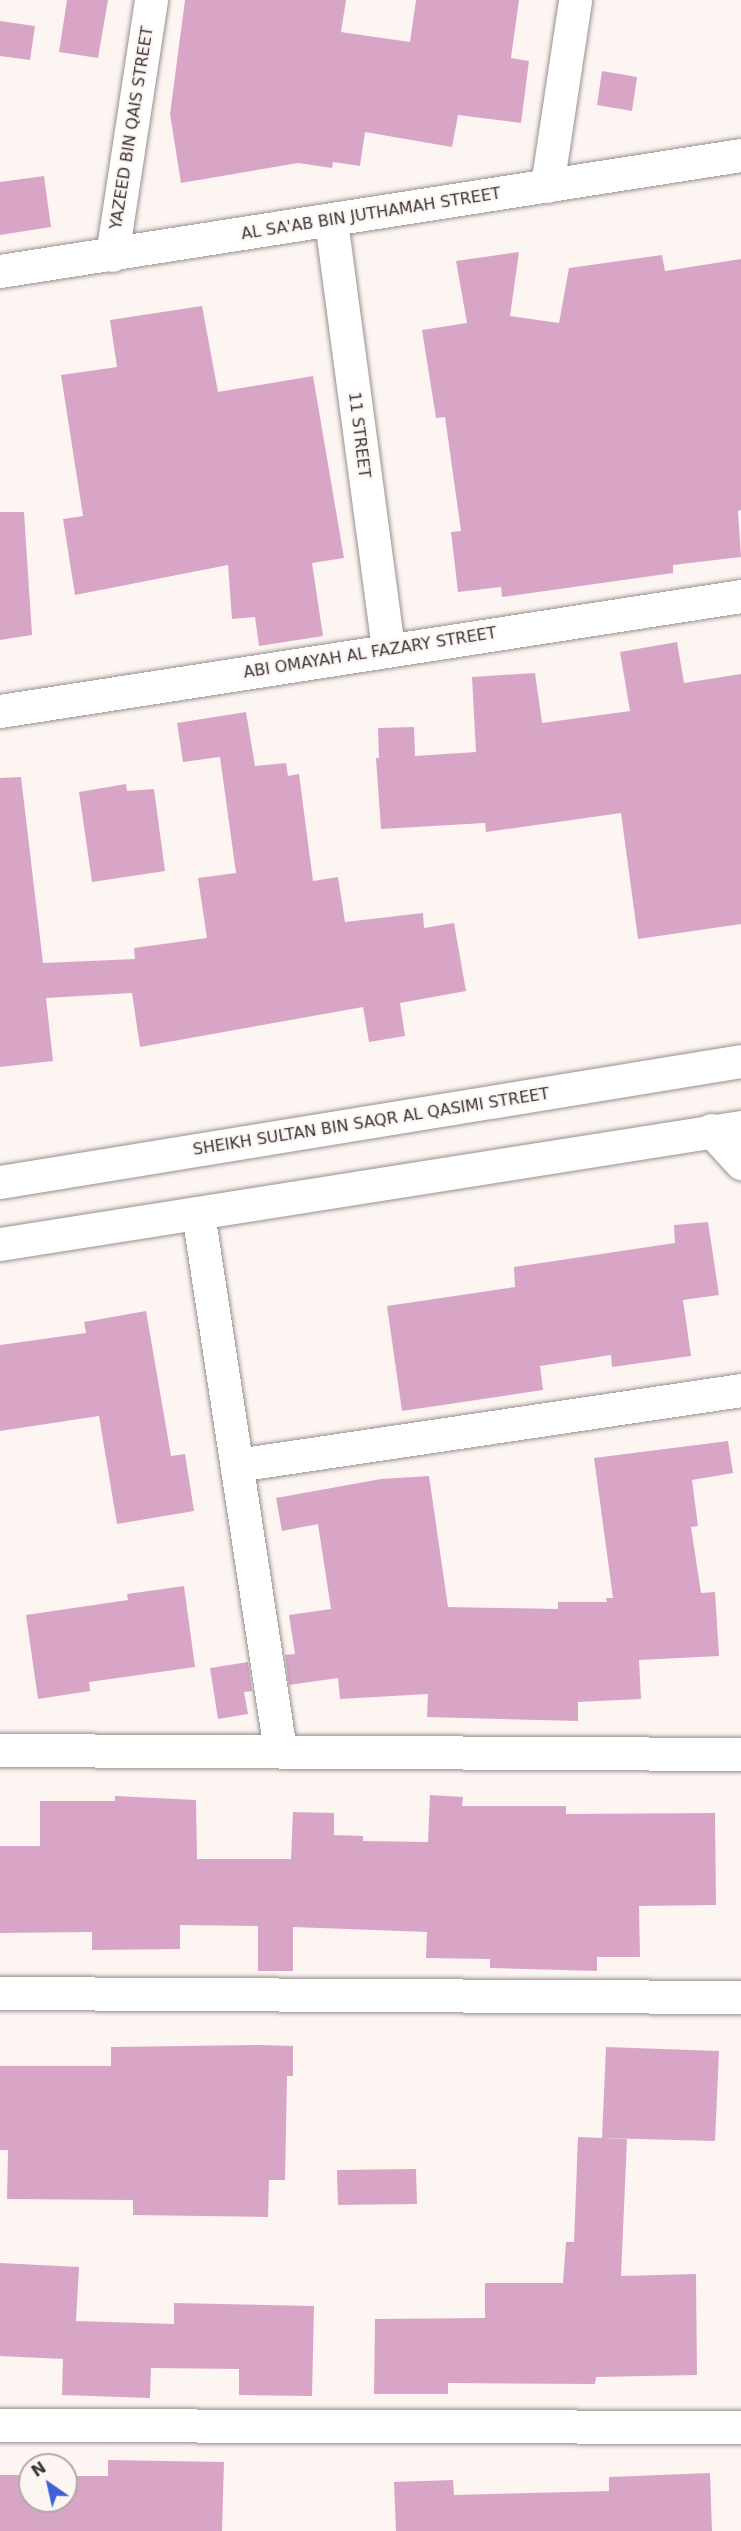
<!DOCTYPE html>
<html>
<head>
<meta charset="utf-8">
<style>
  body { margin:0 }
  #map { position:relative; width:741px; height:2531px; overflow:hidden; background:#fdf5f2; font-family:"DejaVu Sans",sans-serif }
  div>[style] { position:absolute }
  .building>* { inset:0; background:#d9a5c7 }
  .roads { filter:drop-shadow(0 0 2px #97908d) drop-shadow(0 0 2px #97908d) }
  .street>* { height:33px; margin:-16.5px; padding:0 16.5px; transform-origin:16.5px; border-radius:16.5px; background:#fff }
  .secondary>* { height:33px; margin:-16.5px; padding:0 16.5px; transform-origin:16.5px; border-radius:16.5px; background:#fff }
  span { translate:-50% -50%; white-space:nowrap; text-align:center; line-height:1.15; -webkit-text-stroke:4.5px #fdf5f2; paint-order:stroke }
  .street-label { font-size:16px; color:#3a3736 }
  .north { position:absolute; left:18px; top:2453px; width:60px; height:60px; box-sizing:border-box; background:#fdf5f2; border:2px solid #afa9a7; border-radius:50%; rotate:326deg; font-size:16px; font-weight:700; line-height:24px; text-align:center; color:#3a3736 }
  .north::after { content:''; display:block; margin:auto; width:21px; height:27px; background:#3f61d3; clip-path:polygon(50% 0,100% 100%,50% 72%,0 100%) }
</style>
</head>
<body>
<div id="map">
  <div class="building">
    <i style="clip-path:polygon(67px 0,108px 0,98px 58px,59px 52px)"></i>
    <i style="clip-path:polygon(185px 0,346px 0,341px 32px,410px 42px,416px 0,519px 0,511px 58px,529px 61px,521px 123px,458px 115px,452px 147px,365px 132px,360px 166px,333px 162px,332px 168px,298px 163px,181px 183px,170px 114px)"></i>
    <i style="clip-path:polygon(0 21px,35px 26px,30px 60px,0 56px)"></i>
    <i style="clip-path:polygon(602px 71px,637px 77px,632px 111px,597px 105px)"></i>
    <i style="clip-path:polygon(44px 176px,51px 227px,0 235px,0 182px)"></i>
    <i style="clip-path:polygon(519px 252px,510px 316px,559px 323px,569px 268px,662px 255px,665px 271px,741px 259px,741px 510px,738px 511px,741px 557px,673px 565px,673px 573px,502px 597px,501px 587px,458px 592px,451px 532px,461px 531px,445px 417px,436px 418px,422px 330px,467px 323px,456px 261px)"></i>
    <i style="clip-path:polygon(202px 306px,218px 392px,313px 376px,344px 558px,312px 563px,323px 636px,259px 646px,255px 617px,232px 619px,228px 565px,75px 595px,63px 519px,83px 516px,61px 375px,117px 367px,110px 320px)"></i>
    <i style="clip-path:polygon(0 512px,24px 512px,32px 635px,0 640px)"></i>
    <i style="clip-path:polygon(677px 642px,684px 683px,741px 674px,741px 924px,638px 939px,621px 813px,486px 832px,485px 823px,381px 829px,376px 758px,379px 758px,378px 728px,414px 727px,415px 756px,476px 752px,472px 677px,535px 673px,542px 723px,630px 711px,620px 652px)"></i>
    <i style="clip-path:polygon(246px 712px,255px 766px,286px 763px,288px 776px,299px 774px,313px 881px,338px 877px,345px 922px,423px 913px,424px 928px,454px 923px,466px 991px,400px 1003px,405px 1036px,369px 1042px,363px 1007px,140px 1047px,132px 993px,46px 998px,53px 1061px,0 1067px,0 778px,21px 777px,43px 963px,135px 959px,134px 948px,207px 938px,198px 878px,236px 873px,220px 757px,183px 762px,177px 723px)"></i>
    <i style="clip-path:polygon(126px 784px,127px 791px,154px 789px,165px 871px,92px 882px,79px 792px)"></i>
    <i style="clip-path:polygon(708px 1222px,719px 1295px,683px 1300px,691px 1356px,612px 1367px,611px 1355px,540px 1366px,543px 1390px,402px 1411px,387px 1306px,515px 1287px,514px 1267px,675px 1243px,674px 1225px)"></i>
    <i style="clip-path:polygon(146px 1311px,171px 1456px,185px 1454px,194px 1511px,117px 1524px,99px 1416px,0 1431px,0 1345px,86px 1333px,84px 1322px)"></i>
    <i style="clip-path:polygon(728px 1441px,733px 1473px,692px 1480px,698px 1526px,691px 1527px,701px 1593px,715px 1592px,719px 1656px,639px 1660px,641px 1699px,578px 1702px,578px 1721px,427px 1717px,428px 1694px,340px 1699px,338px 1678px,289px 1685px,285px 1655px,295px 1654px,289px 1615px,331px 1609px,318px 1524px,282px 1531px,276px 1498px,381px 1479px,429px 1476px,448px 1607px,558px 1609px,558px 1602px,607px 1602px,606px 1598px,613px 1598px,594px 1458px)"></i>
    <i style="clip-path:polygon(184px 1586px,195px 1667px,89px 1682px,90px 1691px,38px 1699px,26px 1615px,128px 1600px,127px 1594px)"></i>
    <i style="clip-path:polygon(248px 1662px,252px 1691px,244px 1692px,248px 1714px,218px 1719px,210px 1668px)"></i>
    <i style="clip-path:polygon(430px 1795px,463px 1797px,462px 1806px,566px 1806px,566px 1814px,715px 1813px,716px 1905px,639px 1906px,640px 1957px,597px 1957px,597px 1971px,490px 1968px,490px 1959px,426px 1958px,427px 1932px,293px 1927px,293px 1971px,258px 1971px,258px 1926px,180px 1925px,180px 1949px,92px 1950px,92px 1932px,0 1933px,0 1846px,40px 1846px,40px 1801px,115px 1801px,115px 1796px,196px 1800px,197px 1859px,291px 1859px,293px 1812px,334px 1813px,334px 1835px,363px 1836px,363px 1841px,428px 1842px)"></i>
    <i style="clip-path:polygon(261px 2045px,293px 2046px,293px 2076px,287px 2076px,285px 2180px,269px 2180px,268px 2217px,133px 2215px,133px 2200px,7px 2199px,8px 2150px,0 2150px,0 2066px,111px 2066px,111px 2047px)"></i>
    <i style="clip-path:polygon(606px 2047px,719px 2051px,715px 2141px,602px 2138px)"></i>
    <i style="clip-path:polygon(578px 2137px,627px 2139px,621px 2276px,696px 2274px,697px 2375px,596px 2377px,595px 2384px,448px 2383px,448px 2394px,374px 2394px,375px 2319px,485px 2318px,485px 2283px,563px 2283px,566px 2242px,574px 2242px)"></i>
    <i style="clip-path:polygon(416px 2169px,417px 2204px,338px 2205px,337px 2170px)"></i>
    <i style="clip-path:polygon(0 2263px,79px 2267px,76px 2321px,174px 2324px,174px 2303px,314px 2306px,312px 2396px,239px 2395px,239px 2369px,151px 2368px,150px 2398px,62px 2395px,63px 2359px,0 2356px)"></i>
    <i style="clip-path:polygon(108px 2460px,224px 2462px,222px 2531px,0 2531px,0 2475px,30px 2475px,30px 2501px,66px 2501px,66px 2476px,108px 2476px)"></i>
    <i style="clip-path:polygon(710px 2473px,712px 2531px,396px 2531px,394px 2482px,453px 2480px,454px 2495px,609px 2491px,609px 2477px)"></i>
  </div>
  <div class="roads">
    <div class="street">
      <i style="left:547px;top:186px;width:188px;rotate:-81.4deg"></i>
      <i style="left:331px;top:221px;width:433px;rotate:82.4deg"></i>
      <i style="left:112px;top:255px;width:258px;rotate:-81.3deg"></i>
      <i style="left:0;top:271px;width:750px;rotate:-8.9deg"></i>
      <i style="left:0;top:711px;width:750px;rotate:-8.82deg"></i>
      <i style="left:711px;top:1130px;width:45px;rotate:47.7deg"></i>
      <i style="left:198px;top:1213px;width:543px;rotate:81.32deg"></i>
      <i style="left:237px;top:1465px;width:510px;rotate:-8.46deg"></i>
      <i style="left:0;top:1750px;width:741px;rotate:0.31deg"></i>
      <i style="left:0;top:1993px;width:741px;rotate:0.31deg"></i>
      <i style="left:0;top:2425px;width:741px;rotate:0.15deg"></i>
    </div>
    <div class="secondary">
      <i style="left:0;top:1182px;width:751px;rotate:-9.27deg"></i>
      <i style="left:0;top:1244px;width:750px;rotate:-8.97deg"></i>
    </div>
  </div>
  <div class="street-label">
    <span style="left:132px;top:128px;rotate:-81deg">YAZEED BIN QAIS STREET</span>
    <span style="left:371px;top:214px;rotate:-9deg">AL SA'AB BIN JUTHAMAH STREET</span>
    <span style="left:359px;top:435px;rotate:83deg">11 STREET</span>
    <span style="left:370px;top:653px;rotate:-9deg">ABI OMAYAH AL FAZARY STREET</span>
    <span style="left:371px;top:1122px;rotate:-9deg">SHEIKH SULTAN BIN SAQR AL QASIMI STREET</span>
  </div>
  <div class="north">N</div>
</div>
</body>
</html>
